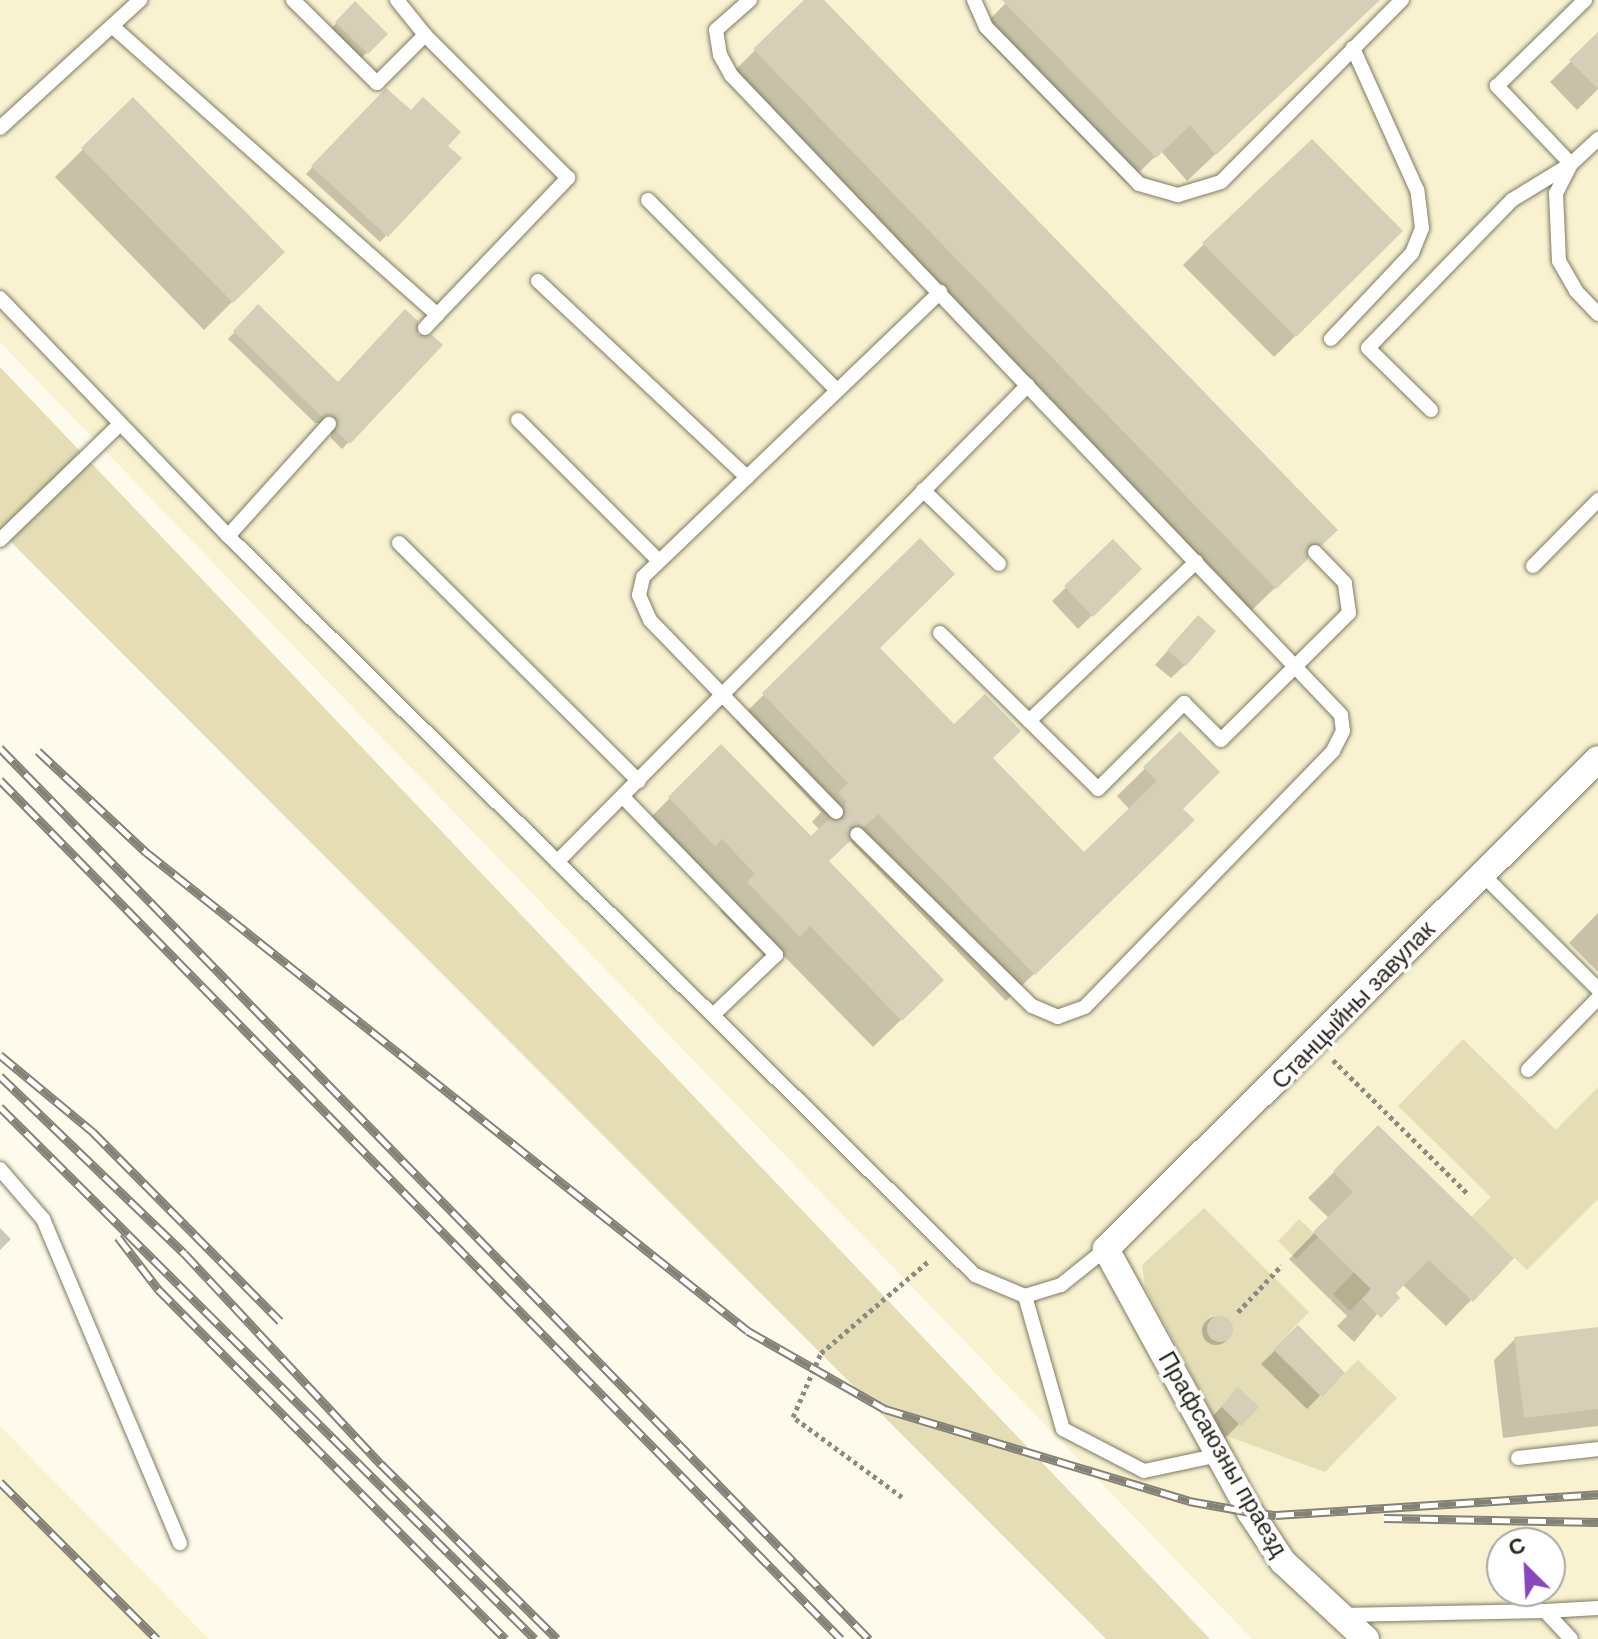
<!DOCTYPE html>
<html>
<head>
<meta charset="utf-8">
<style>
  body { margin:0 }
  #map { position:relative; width:1598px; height:1639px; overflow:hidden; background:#fefbec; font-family:Arial,sans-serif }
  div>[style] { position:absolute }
  .built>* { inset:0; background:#f9f2d1 }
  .green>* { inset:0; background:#e5ddb5 }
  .shadow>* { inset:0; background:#0003 }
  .round { border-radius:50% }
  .building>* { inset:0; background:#d4cfb6 }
  .path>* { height:5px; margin-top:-2.5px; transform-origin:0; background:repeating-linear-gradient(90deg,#8d8b7f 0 4px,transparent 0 8px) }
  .roads { filter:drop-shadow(0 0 2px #7f7a63) drop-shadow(0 0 2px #7f7a63) }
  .lane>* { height:14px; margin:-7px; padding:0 7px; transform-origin:7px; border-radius:7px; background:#fff }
  .street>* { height:26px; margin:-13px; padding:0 13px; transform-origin:13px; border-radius:13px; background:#fff }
  .rail>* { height:9px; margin-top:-4.5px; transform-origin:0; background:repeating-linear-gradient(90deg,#fff 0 18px,#848276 0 36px); box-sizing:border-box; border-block:2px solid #848276 }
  span { translate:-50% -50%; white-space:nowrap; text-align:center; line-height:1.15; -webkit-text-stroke:7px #fff; paint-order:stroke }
  .street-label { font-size:24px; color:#28261d }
  .north { position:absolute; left:1486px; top:1527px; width:80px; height:80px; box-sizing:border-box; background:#fff; border:2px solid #a9a8a5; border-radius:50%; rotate:336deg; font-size:22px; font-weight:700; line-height:32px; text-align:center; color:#28261d }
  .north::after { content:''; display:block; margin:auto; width:28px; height:36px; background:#8947bb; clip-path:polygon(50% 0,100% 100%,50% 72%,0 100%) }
</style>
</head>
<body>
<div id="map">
  <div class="built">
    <i style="clip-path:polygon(evenodd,0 0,1598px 0,1598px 1639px,1252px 1639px,0 342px,0 0,1502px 1543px,1550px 1543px,1550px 1591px,1502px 1591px,1502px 1543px)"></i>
    <i style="clip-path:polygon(0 1426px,209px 1639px,0 1639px)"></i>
  </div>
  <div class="green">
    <i style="clip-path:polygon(0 367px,1210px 1639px,1106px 1639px,0 531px)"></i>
    <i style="clip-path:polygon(1463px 1039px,1556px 1130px,1598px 1087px,1598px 1199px,1527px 1270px,1471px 1217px,1491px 1197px,1398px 1106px)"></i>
    <i style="clip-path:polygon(1204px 1208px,1309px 1312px,1273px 1349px,1321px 1397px,1358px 1360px,1397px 1398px,1325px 1472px,1224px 1435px,1145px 1287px,1142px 1265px)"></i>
    <i style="clip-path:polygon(1299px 1219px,1318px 1237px,1296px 1259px,1278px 1241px)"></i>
    <i style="clip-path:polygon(1354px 1272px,1371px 1289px,1350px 1311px,1333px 1294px)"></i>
  </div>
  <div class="shadow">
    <i style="clip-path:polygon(806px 0,821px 0,1335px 530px,1247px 615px,727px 78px)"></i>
    <i style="clip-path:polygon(1009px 0,1379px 0,1187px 181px,1161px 151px,1127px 184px,978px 31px)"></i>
    <i style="clip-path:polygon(355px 4px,386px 34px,360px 59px,330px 30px)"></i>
    <i style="clip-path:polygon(1598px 35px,1598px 89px,1577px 110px,1550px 82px)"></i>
    <i style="clip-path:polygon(386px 90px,459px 158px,380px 242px,306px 174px)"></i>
    <i style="clip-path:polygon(133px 100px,282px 252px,204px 330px,55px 177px)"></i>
    <i style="clip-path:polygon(1401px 231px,1274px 357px,1183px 265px,1204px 244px)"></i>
    <i style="clip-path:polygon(259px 307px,337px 384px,416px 337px,440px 345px,342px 449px,331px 438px,331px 423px,315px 423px,228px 339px)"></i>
    <i style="clip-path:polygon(920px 541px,877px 648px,954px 727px,1084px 855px,1130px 810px,1117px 796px,1180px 734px,1181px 809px,1164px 848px,1006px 1001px,849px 840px,827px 862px,942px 980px,873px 1047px,781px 953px,771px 963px,720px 911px,729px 903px,642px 826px,721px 747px,810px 839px,820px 830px,812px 822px,821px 812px,736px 722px)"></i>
    <i style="clip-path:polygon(1113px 542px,1140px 569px,1078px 629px,1052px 601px)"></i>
    <i style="clip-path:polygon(1184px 632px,1185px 665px,1171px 678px,1155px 665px)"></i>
    <i style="clip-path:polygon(1598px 913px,1598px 972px,1569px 943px)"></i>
    <i style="clip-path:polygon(1378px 1128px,1471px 1300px,1446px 1326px,1402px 1284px,1354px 1342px,1337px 1326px,1347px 1316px,1289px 1259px,1329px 1218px,1308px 1198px)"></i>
    <i style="clip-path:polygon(0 1228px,11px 1239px,0 1250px)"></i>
    <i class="round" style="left:1202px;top:1317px;width:28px;height:28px"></i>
    <i style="clip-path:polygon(1298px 1328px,1342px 1373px,1307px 1409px,1261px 1364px)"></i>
    <i style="clip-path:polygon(1598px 1329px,1598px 1426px,1503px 1438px,1494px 1360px,1515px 1339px)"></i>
    <i style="clip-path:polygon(1238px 1390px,1256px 1407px,1218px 1445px,1201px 1428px)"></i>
  </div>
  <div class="building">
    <i style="clip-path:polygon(804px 0,824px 0,1338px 530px,1322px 545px,1309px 544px,1308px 559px,1276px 589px,753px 49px)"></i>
    <i style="clip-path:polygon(1002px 0,1380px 0,1216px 155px,1190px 125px,1156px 158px)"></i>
    <i style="clip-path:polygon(355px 1px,388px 34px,368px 54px,335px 22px)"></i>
    <i style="clip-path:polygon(1598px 32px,1598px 89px,1569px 60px)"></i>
    <i style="clip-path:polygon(386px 88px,411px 110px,423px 97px,461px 132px,448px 146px,462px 158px,388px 237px,311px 166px)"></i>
    <i style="clip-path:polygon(133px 97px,285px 252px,233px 303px,81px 148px)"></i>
    <i style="clip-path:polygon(1312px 139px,1403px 231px,1296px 337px,1202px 243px)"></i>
    <i style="clip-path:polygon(258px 304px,338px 382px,405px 309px,418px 321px,418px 335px,432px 335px,443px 345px,350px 444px,336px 431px,336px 417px,322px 417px,233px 331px)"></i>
    <i style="clip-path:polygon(920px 538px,955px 574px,880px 648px,954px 724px,985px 694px,1021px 731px,993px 758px,1084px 852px,1157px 781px,1143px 767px,1180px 731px,1220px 772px,1183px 809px,1195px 820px,1035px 975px,878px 814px,864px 827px,850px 826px,850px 841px,829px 861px,944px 980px,902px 1021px,810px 926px,800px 937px,747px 882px,755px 874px,722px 839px,715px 846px,668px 797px,721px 744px,811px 836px,829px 819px,843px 819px,846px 801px,838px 793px,848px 783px,762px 693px)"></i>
    <i style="clip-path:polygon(1113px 539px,1142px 569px,1093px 617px,1064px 586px)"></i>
    <i style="clip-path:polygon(1198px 615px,1216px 631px,1186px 666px,1167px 650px)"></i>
    <i style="clip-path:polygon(1378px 1125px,1514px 1258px,1473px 1302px,1429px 1260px,1396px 1293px,1400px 1298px,1381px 1318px,1362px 1299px,1371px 1289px,1313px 1232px,1353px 1192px,1333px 1171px)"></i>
    <i class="round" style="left:1207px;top:1316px;width:26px;height:26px"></i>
    <i style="clip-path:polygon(1298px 1325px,1345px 1373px,1322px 1397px,1273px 1349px)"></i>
    <i style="clip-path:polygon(1598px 1327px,1598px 1409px,1524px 1418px,1514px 1337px)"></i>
    <i style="clip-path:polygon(1238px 1387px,1259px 1407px,1241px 1426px,1221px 1406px)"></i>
  </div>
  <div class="path">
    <i style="left:1333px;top:1060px;width:192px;rotate:44.8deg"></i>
    <i style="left:1238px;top:1312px;width:64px;rotate:-46.9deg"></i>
    <i style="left:902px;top:1497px;width:135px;rotate:-143.7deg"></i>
    <i style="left:793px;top:1417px;width:70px;rotate:-66.4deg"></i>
    <i style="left:821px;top:1353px;width:143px;rotate:-40.5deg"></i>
  </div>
  <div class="roads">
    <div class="lane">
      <i style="left:293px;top:0;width:118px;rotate:44.7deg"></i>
      <i style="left:377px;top:83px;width:68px;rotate:-45deg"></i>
      <i style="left:750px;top:0;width:45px;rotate:138.6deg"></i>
      <i style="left:716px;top:30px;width:25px;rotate:81deg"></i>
      <i style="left:720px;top:55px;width:23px;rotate:61deg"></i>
      <i style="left:731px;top:75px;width:884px;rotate:46.37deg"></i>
      <i style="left:1341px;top:715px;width:16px;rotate:83deg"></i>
      <i style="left:1343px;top:731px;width:22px;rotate:117deg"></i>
      <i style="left:1333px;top:751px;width:356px;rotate:134.1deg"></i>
      <i style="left:1085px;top:1007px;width:29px;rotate:160deg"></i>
      <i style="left:1058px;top:1017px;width:28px;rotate:-157deg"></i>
      <i style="left:1032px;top:1006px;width:245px;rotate:-135.5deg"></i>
      <i style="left:974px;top:0;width:30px;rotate:66deg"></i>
      <i style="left:986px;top:27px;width:219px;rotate:45.7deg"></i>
      <i style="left:1139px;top:184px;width:41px;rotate:15.8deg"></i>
      <i style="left:1178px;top:195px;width:45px;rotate:-16.8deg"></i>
      <i style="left:1221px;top:182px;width:257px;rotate:-45.2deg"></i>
      <i style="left:112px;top:26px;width:435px;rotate:41.6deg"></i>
      <i style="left:437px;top:315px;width:190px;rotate:-46.3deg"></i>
      <i style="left:568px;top:178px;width:202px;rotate:-135deg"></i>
      <i style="left:425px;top:35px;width:45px;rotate:-128.7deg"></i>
      <i style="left:0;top:128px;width:190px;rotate:-42.4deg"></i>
      <i style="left:1598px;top:139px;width:37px;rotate:137deg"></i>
      <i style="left:1571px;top:164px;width:33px;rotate:117deg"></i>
      <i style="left:1556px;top:193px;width:68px;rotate:87.5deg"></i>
      <i style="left:1559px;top:261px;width:34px;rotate:60deg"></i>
      <i style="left:1576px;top:291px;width:32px;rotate:46deg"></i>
      <i style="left:648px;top:200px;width:268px;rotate:45.2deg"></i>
      <i style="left:538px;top:281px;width:287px;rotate:43.2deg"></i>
      <i style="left:0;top:298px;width:330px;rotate:46.2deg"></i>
      <i style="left:228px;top:536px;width:1051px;rotate:44.69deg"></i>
      <i style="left:975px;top:1275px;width:54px;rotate:22.8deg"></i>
      <i style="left:1025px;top:1296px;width:38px;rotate:-17deg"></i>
      <i style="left:1061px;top:1285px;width:58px;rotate:-38.7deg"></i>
      <i style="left:425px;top:328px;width:18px;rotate:-47deg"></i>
      <i style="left:1331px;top:339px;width:118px;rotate:-46.7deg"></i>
      <i style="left:1412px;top:253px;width:27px;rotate:-68deg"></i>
      <i style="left:1422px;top:228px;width:38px;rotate:-97deg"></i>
      <i style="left:1417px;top:190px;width:156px;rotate:-114.3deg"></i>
      <i style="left:1431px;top:410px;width:88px;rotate:-135.5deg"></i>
      <i style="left:1368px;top:348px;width:206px;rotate:-45.8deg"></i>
      <i style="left:1512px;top:200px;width:69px;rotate:-31.4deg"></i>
      <i style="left:1571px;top:164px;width:108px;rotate:-133.5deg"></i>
      <i style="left:1497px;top:86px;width:123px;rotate:-44.3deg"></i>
      <i style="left:518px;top:420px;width:199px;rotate:45deg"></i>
      <i style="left:923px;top:490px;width:106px;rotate:44.2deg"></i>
      <i style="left:228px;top:536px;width:151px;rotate:-48deg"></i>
      <i style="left:0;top:540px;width:167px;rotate:-44deg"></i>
      <i style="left:399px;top:543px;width:338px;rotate:44.8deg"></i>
      <i style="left:1533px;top:566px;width:93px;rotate:-45.4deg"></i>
      <i style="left:940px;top:633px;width:222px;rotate:44.6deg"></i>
      <i style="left:1098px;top:789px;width:122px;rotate:-45deg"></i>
      <i style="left:1184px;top:703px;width:52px;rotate:45deg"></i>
      <i style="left:1221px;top:740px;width:180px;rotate:-44.8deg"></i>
      <i style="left:1349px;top:613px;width:30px;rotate:-98deg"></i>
      <i style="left:1345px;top:583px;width:43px;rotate:-134.1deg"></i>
      <i style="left:1029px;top:721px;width:231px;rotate:-43.6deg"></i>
      <i style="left:623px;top:797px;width:220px;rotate:45.9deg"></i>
      <i style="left:776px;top:955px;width:87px;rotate:136.4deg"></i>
      <i style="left:836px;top:812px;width:267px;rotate:-134.1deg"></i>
      <i style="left:650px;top:620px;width:27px;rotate:-114deg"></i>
      <i style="left:639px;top:595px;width:18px;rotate:-77deg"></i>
      <i style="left:643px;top:577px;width:412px;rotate:-43.8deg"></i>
      <i style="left:557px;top:862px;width:670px;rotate:-45.36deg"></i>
      <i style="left:1481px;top:873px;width:165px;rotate:44.8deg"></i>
      <i style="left:1528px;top:1070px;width:100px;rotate:-45.8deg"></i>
      <i style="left:0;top:1169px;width:66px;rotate:49.3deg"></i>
      <i style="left:43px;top:1219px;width:352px;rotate:67.1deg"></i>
      <i style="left:1025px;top:1296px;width:138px;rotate:74.1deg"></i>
      <i style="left:1063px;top:1429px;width:91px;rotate:27.4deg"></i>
      <i style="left:1144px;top:1471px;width:77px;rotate:-12deg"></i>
      <i style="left:1518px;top:1458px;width:81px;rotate:-6.4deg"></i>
      <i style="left:1545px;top:1611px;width:53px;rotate:-3.2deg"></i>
      <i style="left:1341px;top:1615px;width:204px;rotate:-1.1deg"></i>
      <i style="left:1545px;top:1611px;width:38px;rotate:47deg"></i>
    </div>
    <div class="street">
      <i style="left:1366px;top:1639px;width:113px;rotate:-137.1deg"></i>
      <i style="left:1283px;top:1562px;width:60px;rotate:-123.4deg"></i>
      <i style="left:1250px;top:1512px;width:300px;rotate:-118.7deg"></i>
      <i style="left:1106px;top:1249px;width:694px;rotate:-44.88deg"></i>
    </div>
  </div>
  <div class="rail">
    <i style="left:0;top:748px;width:1245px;rotate:45.72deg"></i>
    <i style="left:38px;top:751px;width:148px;rotate:43.1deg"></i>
    <i style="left:146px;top:852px;width:769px;rotate:38.51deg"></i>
    <i style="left:748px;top:1331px;width:158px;rotate:29.7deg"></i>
    <i style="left:885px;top:1409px;width:318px;rotate:16.8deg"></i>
    <i style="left:1189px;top:1501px;width:62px;rotate:10.2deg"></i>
    <i style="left:1250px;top:1512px;width:26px;rotate:7deg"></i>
    <i style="left:1276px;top:1515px;width:323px;rotate:-3.7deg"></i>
    <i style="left:0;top:780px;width:1202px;rotate:45.61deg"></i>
    <i style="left:0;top:1055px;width:121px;rotate:39.6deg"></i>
    <i style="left:93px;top:1132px;width:266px;rotate:45.3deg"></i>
    <i style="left:0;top:1076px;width:255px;rotate:43.9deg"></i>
    <i style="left:184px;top:1253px;width:289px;rotate:47deg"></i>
    <i style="left:381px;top:1464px;width:248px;rotate:44.8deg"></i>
    <i style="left:0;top:1107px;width:754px;rotate:44.84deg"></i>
    <i style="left:118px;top:1237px;width:66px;rotate:52.4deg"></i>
    <i style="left:158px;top:1289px;width:493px;rotate:45.2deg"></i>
    <i style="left:0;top:1482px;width:222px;rotate:45deg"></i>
    <i style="left:1384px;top:1518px;width:214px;rotate:1.1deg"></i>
  </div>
  <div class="street-label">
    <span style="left:1353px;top:1005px;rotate:-46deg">Станцыйны завулак</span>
    <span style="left:1223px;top:1454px;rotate:60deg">Прафсаюзны праезд</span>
  </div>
  <div class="north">С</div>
</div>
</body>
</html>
